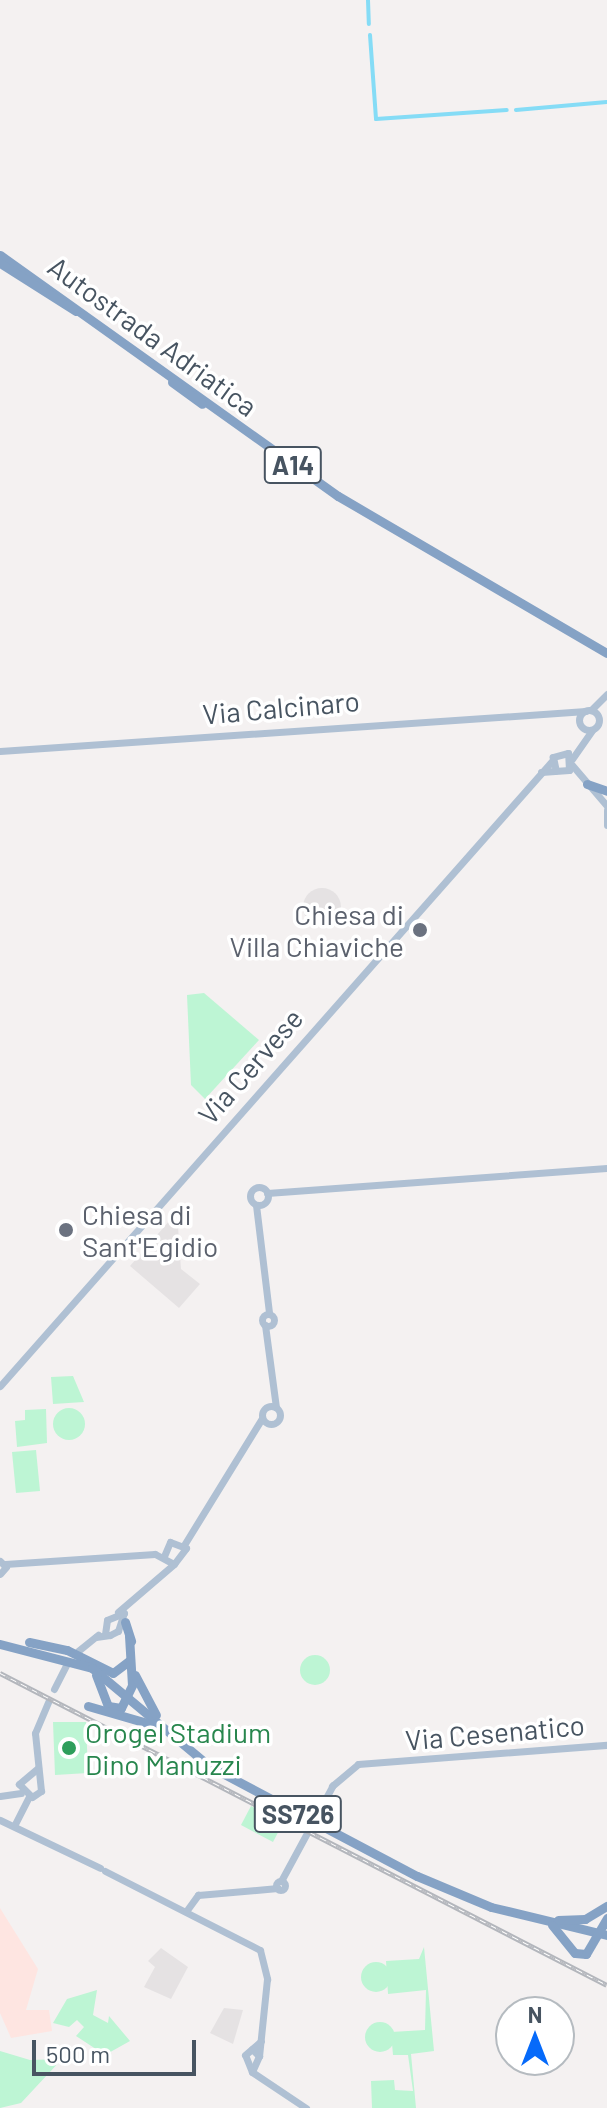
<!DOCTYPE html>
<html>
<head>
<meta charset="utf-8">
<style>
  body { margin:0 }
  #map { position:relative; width:607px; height:2108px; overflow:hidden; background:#f4f1f1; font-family:Barlow,sans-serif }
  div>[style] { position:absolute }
  .education>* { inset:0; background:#e5e2e3 }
  .round { border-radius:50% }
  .medical>* { inset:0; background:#fee5e1 }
  .green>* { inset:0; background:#bdf5d4 }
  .canal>* { height:4px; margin:-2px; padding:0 2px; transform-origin:2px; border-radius:2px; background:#85dcf6 }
  .major>* { height:7px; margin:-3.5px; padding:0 3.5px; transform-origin:3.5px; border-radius:3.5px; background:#afc0d3 }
  .major>.ring { margin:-3.5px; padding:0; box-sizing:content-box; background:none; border:7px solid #afc0d3; border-radius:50% }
  .highway>* { height:9px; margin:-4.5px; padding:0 4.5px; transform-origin:4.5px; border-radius:4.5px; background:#85a2c5 }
  .rail>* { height:5px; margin-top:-2.5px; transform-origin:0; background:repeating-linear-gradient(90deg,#fff 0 6px,#b3b6bc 0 12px); box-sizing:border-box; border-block:2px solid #b3b6bc }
  .dots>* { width:22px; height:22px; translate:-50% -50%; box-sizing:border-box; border:4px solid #fff; border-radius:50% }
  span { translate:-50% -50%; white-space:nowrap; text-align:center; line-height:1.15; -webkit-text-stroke:7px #fff; paint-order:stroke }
  .shield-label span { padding:2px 6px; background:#fff; border:2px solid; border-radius:6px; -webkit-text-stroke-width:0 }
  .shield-label { font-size:26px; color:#475461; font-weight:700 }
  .street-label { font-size:28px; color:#475461 }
  .worship-label { font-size:28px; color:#5b616d }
  .right { translate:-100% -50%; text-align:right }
  .left { translate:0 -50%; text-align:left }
  .leisure-label { font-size:28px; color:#27864d }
  .north { position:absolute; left:495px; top:1996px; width:80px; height:80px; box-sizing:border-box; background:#fff; border:2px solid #b5bbc0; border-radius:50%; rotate:0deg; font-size:22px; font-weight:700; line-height:32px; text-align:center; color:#475461 }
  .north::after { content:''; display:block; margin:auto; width:28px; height:36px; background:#066afa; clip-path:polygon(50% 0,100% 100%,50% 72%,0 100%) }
  .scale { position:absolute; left:32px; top:2040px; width:164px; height:36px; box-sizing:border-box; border:4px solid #475461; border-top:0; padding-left:10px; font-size:24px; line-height:28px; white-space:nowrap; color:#475461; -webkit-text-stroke:6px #fff; paint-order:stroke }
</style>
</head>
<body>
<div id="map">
  <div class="education">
    <i class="round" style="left:303px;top:888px;width:38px;height:38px"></i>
    <i style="clip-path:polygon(177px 1212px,181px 1269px,200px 1284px,179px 1308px,130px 1266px)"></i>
    <i style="clip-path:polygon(161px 1948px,188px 1967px,171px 1999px,144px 1987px,155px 1967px,148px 1961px)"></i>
    <i style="clip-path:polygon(224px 2008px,243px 2010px,233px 2044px,210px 2033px)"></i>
  </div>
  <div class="medical">
    <i style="clip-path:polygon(0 1908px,38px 1969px,26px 2010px,49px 2010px,52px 2031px,11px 2038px,0 2013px)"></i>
  </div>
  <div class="green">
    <i style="clip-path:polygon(204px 993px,259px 1040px,205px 1099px,191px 1085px,187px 995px)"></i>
    <i style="clip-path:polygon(73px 1376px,84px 1402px,53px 1404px,51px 1377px)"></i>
    <i class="round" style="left:53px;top:1408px;width:32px;height:32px"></i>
    <i style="clip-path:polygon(46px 1409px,47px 1443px,17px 1447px,15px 1421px,25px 1420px,25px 1410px)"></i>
    <i style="clip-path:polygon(36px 1450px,40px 1491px,16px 1493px,12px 1452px)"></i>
    <i class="round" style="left:300px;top:1655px;width:30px;height:30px"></i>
    <i style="clip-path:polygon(53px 1722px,86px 1722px,88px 1773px,55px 1775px)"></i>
    <i style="clip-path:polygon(251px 1806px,283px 1823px,273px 1842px,241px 1825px)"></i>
    <i style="clip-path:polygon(424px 1947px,434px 2051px,411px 2054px,416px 2108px,372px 2108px,371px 2081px,394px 2080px,395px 2090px,413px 2091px,408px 2055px,393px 2055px,391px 2032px,425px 2030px,426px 1990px,388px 1994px,386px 1961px,419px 1959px)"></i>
    <i class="round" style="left:361px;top:1962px;width:30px;height:30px"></i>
    <i style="clip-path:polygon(97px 1990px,93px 2015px,108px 2023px,109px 2016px,130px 2041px,105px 2055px,76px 2036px,84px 2027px,77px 2020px,69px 2027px,53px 2023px,67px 1999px)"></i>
    <i class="round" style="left:365px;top:2022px;width:30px;height:30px"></i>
    <i style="clip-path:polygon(0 2051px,30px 2060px,62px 2059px,21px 2103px,0 2108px)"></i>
  </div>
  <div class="canal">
    <i style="left:368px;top:0;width:24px;rotate:88deg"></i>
    <i style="left:370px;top:35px;width:84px;rotate:85.9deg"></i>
    <i style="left:376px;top:119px;width:131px;rotate:-3.9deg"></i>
    <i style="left:516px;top:110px;width:91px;rotate:-5deg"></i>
  </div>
  <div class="major">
    <i class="ring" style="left:579px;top:710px;width:13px;height:13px"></i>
    <i style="left:591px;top:710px;width:23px;rotate:-45deg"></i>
    <i style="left:0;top:751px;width:587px;rotate:-3.9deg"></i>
    <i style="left:572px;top:759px;width:35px;rotate:-55deg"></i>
    <i style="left:572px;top:765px;width:54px;rotate:49.5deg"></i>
    <i style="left:541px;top:772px;width:28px;rotate:-4deg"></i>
    <i style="left:569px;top:770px;width:17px;rotate:-93deg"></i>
    <i style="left:568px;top:753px;width:16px;rotate:165deg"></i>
    <i style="left:553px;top:757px;width:14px;rotate:78deg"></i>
    <i style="left:607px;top:810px;width:15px;rotate:90deg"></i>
    <i class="ring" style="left:250px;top:1187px;width:11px;height:11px"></i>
    <i style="left:267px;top:1193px;width:341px;rotate:-4.2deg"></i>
    <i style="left:256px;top:1205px;width:108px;rotate:83.1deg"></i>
    <i class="ring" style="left:262px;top:1314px;width:5px;height:5px"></i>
    <i style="left:265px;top:1325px;width:83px;rotate:82.4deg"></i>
    <i style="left:0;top:1386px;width:834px;rotate:-48.55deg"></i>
    <i class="ring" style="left:262px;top:1406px;width:11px;height:11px"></i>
    <i style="left:184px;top:1545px;width:149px;rotate:-58.4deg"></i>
    <i style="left:0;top:1561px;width:8px;rotate:45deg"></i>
    <i style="left:6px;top:1567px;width:9px;rotate:131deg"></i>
    <i style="left:5px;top:1564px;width:150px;rotate:-3.8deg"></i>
    <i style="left:155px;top:1554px;width:21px;rotate:28deg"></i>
    <i style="left:174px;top:1564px;width:20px;rotate:-53deg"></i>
    <i style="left:186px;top:1548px;width:17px;rotate:-159deg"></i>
    <i style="left:170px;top:1542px;width:15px;rotate:113deg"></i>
    <i style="left:118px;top:1612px;width:74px;rotate:-40.6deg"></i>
    <i style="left:96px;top:1637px;width:14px;rotate:-8deg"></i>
    <i style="left:110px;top:1635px;width:9px;rotate:-27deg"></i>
    <i style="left:118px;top:1631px;width:19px;rotate:-72deg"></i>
    <i style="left:124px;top:1613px;width:18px;rotate:158deg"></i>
    <i style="left:107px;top:1620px;width:15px;rotate:98deg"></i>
    <i style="left:78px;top:1651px;width:26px;rotate:-39deg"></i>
    <i style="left:54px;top:1689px;width:29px;rotate:-63deg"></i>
    <i style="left:38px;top:1768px;width:25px;rotate:140deg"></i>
    <i style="left:19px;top:1784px;width:18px;rotate:45deg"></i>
    <i style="left:32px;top:1797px;width:11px;rotate:-34deg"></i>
    <i style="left:41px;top:1791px;width:58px;rotate:-95.9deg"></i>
    <i style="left:35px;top:1733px;width:34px;rotate:-67deg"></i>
    <i style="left:332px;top:1786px;width:34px;rotate:-40deg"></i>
    <i style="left:358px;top:1764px;width:250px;rotate:-4.4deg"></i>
    <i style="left:0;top:1796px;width:21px;rotate:-8deg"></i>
    <i style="left:0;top:1820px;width:111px;rotate:25.6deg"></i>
    <i style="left:14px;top:1826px;width:34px;rotate:-63deg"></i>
    <i style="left:105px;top:1871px;width:174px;rotate:27deg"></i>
    <i style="left:260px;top:1950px;width:30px;rotate:76deg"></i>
    <i style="left:267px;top:1979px;width:77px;rotate:95.9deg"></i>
    <i style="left:281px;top:1881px;width:109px;rotate:-61.6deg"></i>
    <i class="ring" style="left:276.5px;top:1881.5px;width:2px;height:2px"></i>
    <i style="left:187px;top:1910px;width:19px;rotate:-54deg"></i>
    <i style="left:198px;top:1895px;width:80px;rotate:-5deg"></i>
    <i style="left:252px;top:2049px;width:10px;rotate:45deg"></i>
    <i style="left:259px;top:2056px;width:17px;rotate:114deg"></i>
    <i style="left:252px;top:2072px;width:18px;rotate:-112deg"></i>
    <i style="left:245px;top:2055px;width:21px;rotate:-41deg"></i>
    <i style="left:252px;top:2072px;width:65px;rotate:33.7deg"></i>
  </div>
  <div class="highway">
    <i style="left:0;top:255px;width:415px;rotate:35.5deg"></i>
    <i style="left:338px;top:496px;width:311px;rotate:30.3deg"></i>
    <i style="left:0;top:263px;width:90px;rotate:32.3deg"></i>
    <i style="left:172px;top:382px;width:37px;rotate:36deg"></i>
    <i style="left:587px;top:784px;width:21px;rotate:19deg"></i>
    <i style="left:125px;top:1622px;width:20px;rotate:72deg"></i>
    <i style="left:29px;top:1642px;width:39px;rotate:12deg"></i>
    <i style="left:67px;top:1650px;width:51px;rotate:26.6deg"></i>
    <i style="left:113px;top:1673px;width:20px;rotate:-37deg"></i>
    <i style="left:0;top:1644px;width:95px;rotate:14.6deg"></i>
    <i style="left:92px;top:1668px;width:153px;rotate:39.9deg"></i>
    <i style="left:209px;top:1766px;width:235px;rotate:27.9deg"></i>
    <i style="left:417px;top:1876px;width:80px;rotate:22.7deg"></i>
    <i style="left:491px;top:1907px;width:119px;rotate:13.6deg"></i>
    <i style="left:96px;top:1675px;width:33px;rotate:69deg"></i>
    <i style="left:108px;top:1706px;width:13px;rotate:9deg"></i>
    <i style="left:121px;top:1708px;width:25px;rotate:-64deg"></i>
    <i style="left:132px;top:1685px;width:49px;rotate:-93.5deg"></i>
    <i style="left:135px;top:1675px;width:45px;rotate:62.3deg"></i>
    <i style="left:88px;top:1706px;width:69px;rotate:16.1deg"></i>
    <i style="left:558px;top:1920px;width:27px;rotate:-2deg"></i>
    <i style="left:585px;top:1919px;width:26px;rotate:-31deg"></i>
    <i style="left:552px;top:1925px;width:36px;rotate:51deg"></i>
    <i style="left:575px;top:1953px;width:11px;rotate:5deg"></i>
    <i style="left:586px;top:1954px;width:42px;rotate:-59.7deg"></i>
  </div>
  <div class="rail">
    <i style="left:0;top:1673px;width:682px;rotate:27.2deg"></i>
  </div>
  <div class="dots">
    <i style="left:420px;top:930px;background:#6b7280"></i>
    <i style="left:66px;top:1230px;background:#6b7280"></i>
    <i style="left:69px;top:1748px;background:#2e9e5b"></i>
  </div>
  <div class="shield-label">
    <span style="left:293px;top:465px">A14</span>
    <span style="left:298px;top:1814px">SS726</span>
  </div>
  <div class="street-label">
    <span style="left:153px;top:336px;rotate:36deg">Autostrada Adriatica</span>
    <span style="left:281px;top:707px;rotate:-5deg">Via Calcinaro</span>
    <span style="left:250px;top:1066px;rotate:-49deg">Via Cervese</span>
    <span style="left:495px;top:1732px;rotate:-5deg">Via Cesenatico</span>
  </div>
  <div class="worship-label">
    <span class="right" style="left:404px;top:930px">Chiesa di<br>Villa Chiaviche</span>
    <span class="left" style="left:82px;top:1230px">Chiesa di<br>Sant'Egidio</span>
  </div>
  <div class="leisure-label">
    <span class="left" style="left:85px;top:1748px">Orogel Stadium<br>Dino Manuzzi</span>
  </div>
  <div class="north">N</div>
  <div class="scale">500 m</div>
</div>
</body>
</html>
